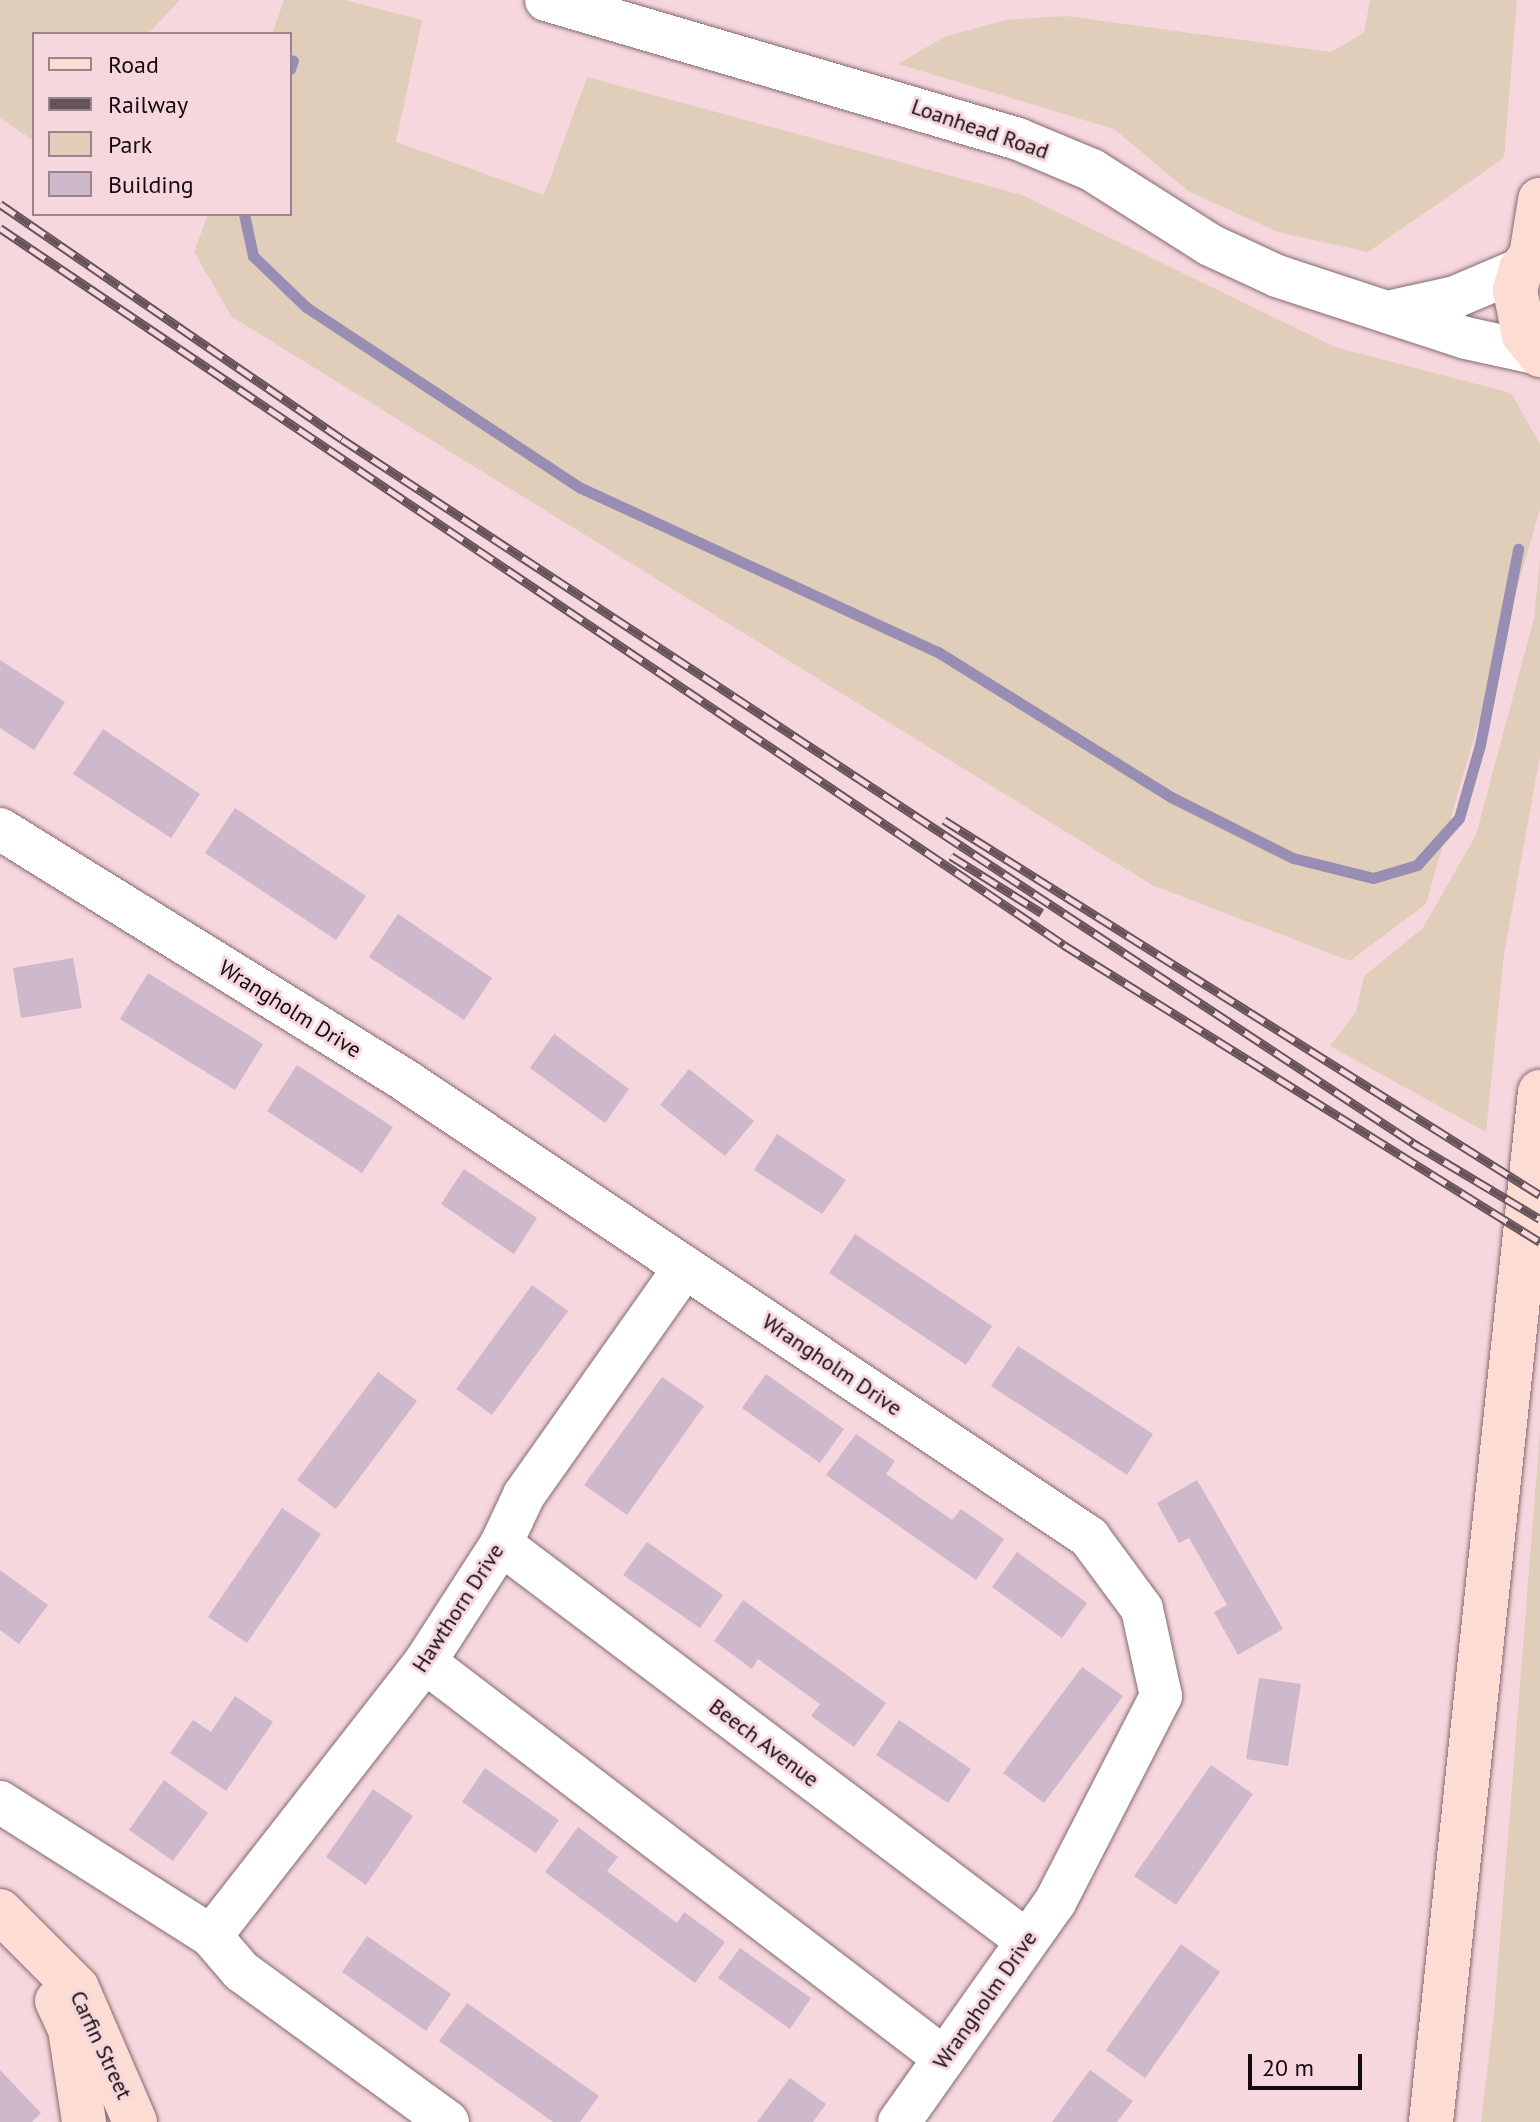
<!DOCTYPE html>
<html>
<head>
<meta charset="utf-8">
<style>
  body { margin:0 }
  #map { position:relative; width:1540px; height:2122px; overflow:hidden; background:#f6d7dd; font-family:"PT Sans",sans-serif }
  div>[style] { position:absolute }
  .green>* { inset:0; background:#e0ceba }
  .stream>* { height:11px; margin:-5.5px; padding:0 5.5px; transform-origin:5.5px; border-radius:5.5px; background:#988db2 }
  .building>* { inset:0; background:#ceb8cb }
  .roads { filter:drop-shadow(0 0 2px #856a70) drop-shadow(0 0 2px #856a70) }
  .minor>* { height:42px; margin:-21px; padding:0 21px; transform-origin:21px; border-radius:21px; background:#fff }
  .major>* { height:44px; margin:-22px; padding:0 22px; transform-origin:22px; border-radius:22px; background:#fcdcd3 }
  .rail>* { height:9px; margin-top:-4.5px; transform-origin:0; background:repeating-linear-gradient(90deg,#f6d7dd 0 18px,#655357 0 36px); box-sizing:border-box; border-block:2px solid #655357 }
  span { translate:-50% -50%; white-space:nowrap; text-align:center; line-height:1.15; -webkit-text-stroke:6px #f6d7dd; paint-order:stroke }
  .street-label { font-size:22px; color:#150b0d }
  .legend { position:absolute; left:32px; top:32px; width:260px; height:184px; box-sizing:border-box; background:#f6d7dd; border:2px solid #9c858a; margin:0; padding:10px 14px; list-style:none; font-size:24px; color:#150b0d }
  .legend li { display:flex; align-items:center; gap:16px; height:40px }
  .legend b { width:40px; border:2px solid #9c858a }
  .scale { position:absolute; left:1248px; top:2054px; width:114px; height:36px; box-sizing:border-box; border:4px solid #150b0d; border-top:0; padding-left:10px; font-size:24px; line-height:28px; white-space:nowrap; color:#150b0d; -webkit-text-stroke:6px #f6d7dd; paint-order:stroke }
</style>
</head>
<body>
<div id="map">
  <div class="green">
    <i style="clip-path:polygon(0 0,180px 0,148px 34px,34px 34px,34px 141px,0 118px)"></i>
    <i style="clip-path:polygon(284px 0,345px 0,422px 20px,396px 142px,544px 195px,587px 77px,1022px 195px,1335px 347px,1511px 393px,1540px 444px,1540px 509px,1426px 904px,1350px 961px,1152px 885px,232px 317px,194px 252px,208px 214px,290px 214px,290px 34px,272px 34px)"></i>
    <i style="clip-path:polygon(1370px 0,1517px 0,1504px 158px,1368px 252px,1278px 232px,1188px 191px,1114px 129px,898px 64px,944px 37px,1005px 20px,1066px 16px,1331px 52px,1364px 33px)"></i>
    <i style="clip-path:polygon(1540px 559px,1540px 756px,1504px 954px,1486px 1132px,1330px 1046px,1356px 1012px,1364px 976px,1423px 928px,1476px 835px,1534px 618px)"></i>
    <i style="clip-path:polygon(1540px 1431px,1540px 2122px,1481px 2122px,1494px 2014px)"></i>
  </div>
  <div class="stream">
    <i style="left:290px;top:69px;width:9px;rotate:-72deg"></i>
    <i style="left:244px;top:214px;width:43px;rotate:77.9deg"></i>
    <i style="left:253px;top:256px;width:74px;rotate:43.9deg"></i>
    <i style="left:306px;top:307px;width:329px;rotate:33.4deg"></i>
    <i style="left:581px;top:488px;width:393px;rotate:24.7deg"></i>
    <i style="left:938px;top:652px;width:274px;rotate:31.9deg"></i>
    <i style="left:1171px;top:797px;width:136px;rotate:26.6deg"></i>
    <i style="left:1293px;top:858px;width:82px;rotate:14deg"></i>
    <i style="left:1373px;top:878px;width:46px;rotate:-16.5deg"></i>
    <i style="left:1417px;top:865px;width:63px;rotate:-48.2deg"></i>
    <i style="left:1459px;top:818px;width:76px;rotate:-74deg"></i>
    <i style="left:1480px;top:745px;width:200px;rotate:-79deg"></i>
  </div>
  <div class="building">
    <i style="clip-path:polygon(0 660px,65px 702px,34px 750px,0 728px)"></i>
    <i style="clip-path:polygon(103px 729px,200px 794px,171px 838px,73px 774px)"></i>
    <i style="clip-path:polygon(235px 808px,366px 896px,336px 940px,205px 853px)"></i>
    <i style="clip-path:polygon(398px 914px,492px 978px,464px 1020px,369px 957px)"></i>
    <i style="clip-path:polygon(73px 958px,82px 1008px,21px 1018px,13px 968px)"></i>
    <i style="clip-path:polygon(148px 973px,263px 1044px,235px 1090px,120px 1019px)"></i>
    <i style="clip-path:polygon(554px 1034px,629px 1089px,605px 1123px,530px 1068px)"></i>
    <i style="clip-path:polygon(297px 1065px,393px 1127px,362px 1173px,267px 1111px)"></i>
    <i style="clip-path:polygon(689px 1069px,754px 1121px,725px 1156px,660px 1105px)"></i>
    <i style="clip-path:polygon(777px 1134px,846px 1180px,822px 1214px,754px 1170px)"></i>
    <i style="clip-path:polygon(464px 1169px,537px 1218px,514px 1254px,441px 1204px)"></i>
    <i style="clip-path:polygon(855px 1234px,992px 1326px,966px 1365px,829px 1273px)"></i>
    <i style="clip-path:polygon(532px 1285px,568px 1311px,492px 1415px,456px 1389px)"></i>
    <i style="clip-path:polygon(1018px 1346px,1153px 1434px,1127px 1475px,991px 1386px)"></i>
    <i style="clip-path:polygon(378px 1372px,417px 1401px,336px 1509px,297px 1480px)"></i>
    <i style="clip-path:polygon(766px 1374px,844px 1429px,820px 1463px,742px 1408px)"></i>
    <i style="clip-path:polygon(662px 1377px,704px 1406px,627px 1515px,584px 1485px)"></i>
    <i style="clip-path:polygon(856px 1434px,895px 1461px,886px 1474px,952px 1520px,961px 1509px,1004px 1539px,976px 1580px,826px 1475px)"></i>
    <i style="clip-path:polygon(1197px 1480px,1283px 1629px,1238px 1655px,1214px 1612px,1227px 1605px,1189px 1538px,1179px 1543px,1157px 1503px)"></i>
    <i style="clip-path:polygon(282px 1508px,321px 1534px,247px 1643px,208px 1617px)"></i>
    <i style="clip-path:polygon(647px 1542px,723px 1595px,700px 1628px,623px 1575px)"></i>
    <i style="clip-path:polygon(1017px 1552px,1087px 1603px,1062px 1638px,992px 1587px)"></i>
    <i style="clip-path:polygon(0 1570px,48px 1605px,19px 1644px,0 1630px)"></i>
    <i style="clip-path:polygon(743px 1600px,886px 1703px,854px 1747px,811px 1716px,820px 1704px,758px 1659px,752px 1669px,714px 1641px)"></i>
    <i style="clip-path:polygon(1082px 1667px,1123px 1696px,1044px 1803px,1003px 1773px)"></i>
    <i style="clip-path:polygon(1259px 1678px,1301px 1684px,1288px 1766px,1246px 1759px)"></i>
    <i style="clip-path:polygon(235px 1696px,273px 1722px,226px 1791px,170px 1753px,193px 1720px,211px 1732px)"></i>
    <i style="clip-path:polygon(899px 1720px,971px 1769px,948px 1803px,876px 1755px)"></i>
    <i style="clip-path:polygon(1211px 1765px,1253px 1794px,1176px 1905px,1134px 1876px)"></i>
    <i style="clip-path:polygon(485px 1768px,559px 1820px,536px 1853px,462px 1802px)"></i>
    <i style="clip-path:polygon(164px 1780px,208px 1813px,173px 1861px,129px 1830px)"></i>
    <i style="clip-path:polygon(373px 1789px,413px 1816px,366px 1885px,326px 1857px)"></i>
    <i style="clip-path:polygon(578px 1827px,618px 1857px,607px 1871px,677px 1923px,684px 1912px,725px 1942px,695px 1983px,545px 1872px)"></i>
    <i style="clip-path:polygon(367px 1936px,451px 1994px,426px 2031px,342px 1972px)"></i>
    <i style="clip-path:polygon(1181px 1944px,1220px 1972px,1145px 2078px,1106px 2050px)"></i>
    <i style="clip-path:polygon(740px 1948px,811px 1998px,790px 2029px,718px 1978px)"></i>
    <i style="clip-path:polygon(467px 2003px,599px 2096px,580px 2122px,553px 2122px,439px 2041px)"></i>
    <i style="clip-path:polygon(0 2070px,41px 2113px,32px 2122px,0 2122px)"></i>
    <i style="clip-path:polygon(1090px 2070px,1133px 2101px,1117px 2122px,1052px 2122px)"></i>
    <i style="clip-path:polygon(790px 2078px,826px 2104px,813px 2122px,757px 2122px)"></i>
  </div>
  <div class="roads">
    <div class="minor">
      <i style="left:546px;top:0;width:492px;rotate:16.4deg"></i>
      <i style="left:1018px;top:139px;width:80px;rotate:22.7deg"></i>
      <i style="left:1092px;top:170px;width:140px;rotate:32.4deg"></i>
      <i style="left:1210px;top:245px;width:74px;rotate:24.8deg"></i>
      <i style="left:1277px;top:276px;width:199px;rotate:18.2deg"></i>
      <i style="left:1466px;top:338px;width:75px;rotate:12.4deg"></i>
      <i style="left:1392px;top:311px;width:65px;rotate:-12.5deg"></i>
      <i style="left:1455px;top:297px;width:72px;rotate:-23deg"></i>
      <i style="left:0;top:829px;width:481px;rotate:31.8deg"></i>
      <i style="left:409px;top:1083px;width:818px;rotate:33.73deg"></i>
      <i style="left:1089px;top:1537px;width:89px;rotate:53.6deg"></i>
      <i style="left:1142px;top:1609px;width:89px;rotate:77.7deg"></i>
      <i style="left:1161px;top:1696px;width:232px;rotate:117.2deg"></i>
      <i style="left:1055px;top:1902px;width:270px;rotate:125.3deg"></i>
      <i style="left:501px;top:1544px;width:659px;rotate:37.04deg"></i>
      <i style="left:425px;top:1662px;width:653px;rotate:37.34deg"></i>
      <i style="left:0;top:1802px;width:250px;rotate:32.4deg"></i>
      <i style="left:211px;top:1936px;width:46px;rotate:49.4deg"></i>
      <i style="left:241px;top:1971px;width:256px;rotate:36.1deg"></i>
      <i style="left:211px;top:1936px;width:348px;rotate:-52deg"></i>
      <i style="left:425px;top:1662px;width:140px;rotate:-57.2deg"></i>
      <i style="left:501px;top:1544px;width:54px;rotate:-64.9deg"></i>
      <i style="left:524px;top:1495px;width:279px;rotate:-54.8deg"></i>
    </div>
    <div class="major">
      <i style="left:1540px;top:244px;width:31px;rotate:127deg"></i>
      <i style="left:1521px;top:269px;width:22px;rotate:106deg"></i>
      <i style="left:1515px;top:290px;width:46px;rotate:78.7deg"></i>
      <i style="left:1524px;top:335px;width:26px;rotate:51deg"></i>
      <i style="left:1532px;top:250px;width:51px;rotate:-80.9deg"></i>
      <i style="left:0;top:1911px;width:109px;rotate:45deg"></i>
      <i style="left:77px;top:1988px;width:146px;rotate:66.6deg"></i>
      <i style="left:57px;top:2001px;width:31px;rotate:65deg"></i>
      <i style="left:70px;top:2029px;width:94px;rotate:81.4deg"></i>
      <i style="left:1431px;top:2122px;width:1036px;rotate:-83.96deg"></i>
    </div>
  </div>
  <div class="rail">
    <i style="left:0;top:204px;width:415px;rotate:34.5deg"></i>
    <i style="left:342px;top:439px;width:1291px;rotate:33.31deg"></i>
    <i style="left:0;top:228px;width:1283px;rotate:33.97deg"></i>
    <i style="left:1064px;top:945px;width:561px;rotate:31.96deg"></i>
    <i style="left:944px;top:820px;width:704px;rotate:32.18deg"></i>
    <i style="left:951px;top:856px;width:107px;rotate:32.1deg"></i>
    <i style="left:1413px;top:1143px;width:148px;rotate:30.9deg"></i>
  </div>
  <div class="street-label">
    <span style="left:980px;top:129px;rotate:19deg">Loanhead Road</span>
    <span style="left:290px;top:1009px;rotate:32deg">Wrangholm Drive</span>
    <span style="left:832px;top:1365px;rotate:34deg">Wrangholm Drive</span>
    <span style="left:458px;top:1608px;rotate:-57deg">Hawthorn Drive</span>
    <span style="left:764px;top:1743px;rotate:37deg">Beech Avenue</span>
    <span style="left:985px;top:2000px;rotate:-55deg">Wrangholm Drive</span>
    <span style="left:101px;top:2045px;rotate:65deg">Carfin Street</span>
  </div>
  <ul class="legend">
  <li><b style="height:10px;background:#fcdcd3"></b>Road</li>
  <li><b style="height:10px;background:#655357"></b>Railway</li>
  <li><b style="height:22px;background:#e0ceba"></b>Park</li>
  <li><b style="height:22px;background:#ceb8cb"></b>Building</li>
  </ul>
  <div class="scale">20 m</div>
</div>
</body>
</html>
